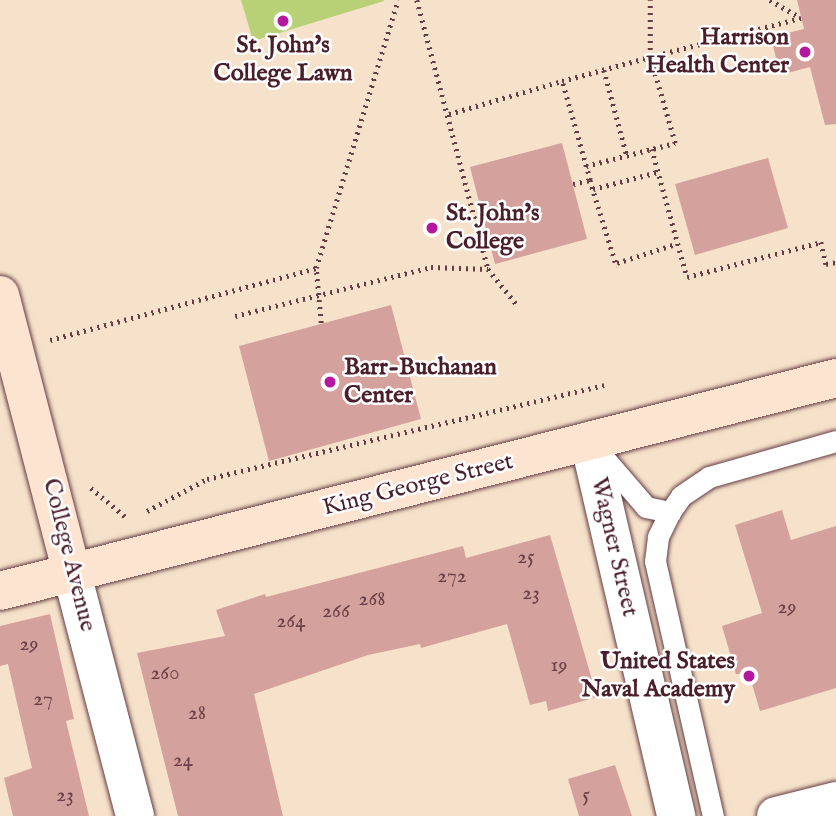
<!DOCTYPE html>
<html>
<head>
<meta charset="utf-8">
<style>
  body { margin:0 }
  #map { position:relative; width:836px; height:816px; overflow:hidden; background:#f6e2ca; font-family:"IM FELL English",serif }
  div>[style] { position:absolute }
  .green>* { inset:0; background:#b8d176 }
  .building>* { inset:0; background:#d4a19d }
  .path>* { height:4.5px; margin-top:-2.25px; transform-origin:0; background:repeating-linear-gradient(90deg,#643c43 0 2px,transparent 0 7px) }
  .roads { filter:drop-shadow(0 0 2px #643c43) drop-shadow(0 0 2px #643c43) }
  .lane>* { height:21px; margin:-10.5px; padding:0 10.5px; transform-origin:10.5px; border-radius:10.5px; background:#fff }
  .street>* { height:38px; margin:-19px; padding:0 19px; transform-origin:19px; border-radius:19px; background:#fff }
  .secondary>* { height:38px; margin:-19px; padding:0 19px; transform-origin:19px; border-radius:19px; background:#fde4d0 }
  .dots>* { width:19px; height:19px; translate:-50% -50%; box-sizing:border-box; border:4px solid #fff; border-radius:50% }
  span { translate:-50% -50%; white-space:nowrap; text-align:center; line-height:1.15; -webkit-text-stroke:5px #fff; paint-order:stroke }
  .number-label { font-size:21px; color:#6c4048 }
  .number-label span { -webkit-text-stroke-width:0 }
  .poi-label { font-size:24px; color:#4a1f2b; font-weight:700 }
  .right { translate:-100% -50%; text-align:right }
  .left { translate:0 -50%; text-align:left }
  .street-label { font-size:24px; color:#4a1f2b }
</style>
</head>
<body>
<div id="map">
  <div class="green">
    <i style="clip-path:polygon(241px 0,384px 0,384px 1px,253px 41px)"></i>
  </div>
  <div class="building">
    <i style="clip-path:polygon(797px 0,836px 0,836px 124px,825px 125px,810px 67px,780px 75px,771px 37px,804px 29px)"></i>
    <i style="clip-path:polygon(562px 143px,587px 239px,495px 264px,470px 167px)"></i>
    <i style="clip-path:polygon(768px 158px,788px 228px,695px 255px,675px 184px)"></i>
    <i style="clip-path:polygon(391px 305px,421px 419px,269px 461px,239px 346px)"></i>
    <i style="clip-path:polygon(782px 510px,791px 540px,836px 526px,836px 688px,760px 711px,749px 674px,736px 674px,722px 626px,762px 613px,735px 525px)"></i>
    <i style="clip-path:polygon(550px 535px,597px 697px,548px 711px,546px 701px,530px 705px,507px 624px,421px 648px,420px 644px,368px 655px,254px 694px,283px 816px,178px 816px,137px 653px,225px 636px,216px 610px,265px 594px,266px 597px,463px 546px,466px 558px)"></i>
    <i style="clip-path:polygon(50px 614px,74px 719px,66px 721px,89px 816px,13px 816px,4px 778px,32px 768px,8px 664px,0 666px,0 626px)"></i>
    <i style="clip-path:polygon(615px 765px,632px 816px,579px 816px,568px 779px)"></i>
  </div>
  <div class="path">
    <i style="left:417px;top:0;width:278px;rotate:75.2deg"></i>
    <i style="left:488px;top:269px;width:48px;rotate:51deg"></i>
    <i style="left:770px;top:0;width:34px;rotate:30deg"></i>
    <i style="left:604px;top:70px;width:89px;rotate:75deg"></i>
    <i style="left:449px;top:114px;width:118px;rotate:-16.3deg"></i>
    <i style="left:652px;top:149px;width:133px;rotate:74.7deg"></i>
    <i style="left:687px;top:277px;width:138px;rotate:-14.6deg"></i>
    <i style="left:821px;top:242px;width:23px;rotate:77deg"></i>
    <i style="left:826px;top:264px;width:10px;rotate:-11deg"></i>
    <i style="left:586px;top:166px;width:92px;rotate:-14.5deg"></i>
    <i style="left:675px;top:143px;width:90px;rotate:-106.2deg"></i>
    <i style="left:650px;top:57px;width:156px;rotate:-14.5deg"></i>
    <i style="left:590px;top:180px;width:91px;rotate:72.8deg"></i>
    <i style="left:573px;top:184px;width:17px;rotate:-13deg"></i>
    <i style="left:590px;top:180px;width:103px;rotate:-105.8deg"></i>
    <i style="left:562px;top:81px;width:91px;rotate:-15.3deg"></i>
    <i style="left:650px;top:57px;width:57px;rotate:-90deg"></i>
    <i style="left:593px;top:189px;width:67px;rotate:-14.7deg"></i>
    <i style="left:617px;top:263px;width:62px;rotate:-17.9deg"></i>
    <i style="left:235px;top:316px;width:202px;rotate:-14deg"></i>
    <i style="left:431px;top:267px;width:57px;rotate:2deg"></i>
    <i style="left:321px;top:323px;width:55px;rotate:-95.2deg"></i>
    <i style="left:316px;top:268px;width:280px;rotate:-73deg"></i>
    <i style="left:50px;top:340px;width:276px;rotate:-15.1deg"></i>
    <i style="left:91px;top:488px;width:47px;rotate:39.8deg"></i>
    <i style="left:147px;top:511px;width:68px;rotate:-28.1deg"></i>
    <i style="left:207px;top:479px;width:408px;rotate:-13.3deg"></i>
  </div>
  <div class="roads">
    <div class="lane">
      <i style="left:598px;top:451px;width:74px;rotate:49.4deg"></i>
      <i style="left:646px;top:507px;width:25px;rotate:12deg"></i>
      <i style="left:670px;top:512px;width:28px;rotate:116deg"></i>
      <i style="left:658px;top:537px;width:24px;rotate:97deg"></i>
      <i style="left:655px;top:561px;width:262px;rotate:77.2deg"></i>
      <i style="left:670px;top:512px;width:19px;rotate:-55deg"></i>
      <i style="left:681px;top:496px;width:34px;rotate:-34deg"></i>
      <i style="left:709px;top:477px;width:132px;rotate:-15.8deg"></i>
    </div>
    <div class="street">
      <i style="left:589px;top:441px;width:385px;rotate:76.9deg"></i>
      <i style="left:72px;top:574px;width:250px;rotate:75.4deg"></i>
      <i style="left:776px;top:816px;width:62px;rotate:-14deg"></i>
    </div>
    <div class="secondary">
      <i style="left:0;top:295px;width:288px;rotate:75.5deg"></i>
      <i style="left:0;top:591px;width:863px;rotate:-14.29deg"></i>
    </div>
  </div>
  <div class="dots">
    <i style="left:283px;top:21px;background:#b5179e"></i>
    <i style="left:805px;top:52px;background:#b5179e"></i>
    <i style="left:432px;top:228px;background:#b5179e"></i>
    <i style="left:330px;top:382px;background:#b5179e"></i>
    <i style="left:749px;top:676px;background:#b5179e"></i>
  </div>
  <div class="number-label">
    <span style="left:526px;top:558px">25</span>
    <span style="left:452px;top:577px">272</span>
    <span style="left:531px;top:594px">23</span>
    <span style="left:372px;top:600px">268</span>
    <span style="left:787px;top:608px">29</span>
    <span style="left:336px;top:612px">266</span>
    <span style="left:291px;top:622px">264</span>
    <span style="left:29px;top:645px">29</span>
    <span style="left:559px;top:666px">19</span>
    <span style="left:165px;top:674px">260</span>
    <span style="left:43px;top:700px">27</span>
    <span style="left:197px;top:714px">28</span>
    <span style="left:183px;top:761px">24</span>
    <span style="left:65px;top:796px">23</span>
    <span style="left:586px;top:796px">5</span>
  </div>
  <div class="poi-label">
    <span class="right" style="left:789px;top:52px">Harrison<br>Health Center</span>
    <span style="left:283px;top:60px">St. John's<br>College Lawn</span>
    <span class="left" style="left:446px;top:228px">St. John's<br>College</span>
    <span class="left" style="left:344px;top:382px">Barr-Buchanan<br>Center</span>
    <span class="right" style="left:735px;top:676px">United States<br>Naval Academy</span>
  </div>
  <div class="street-label">
    <span style="left:418px;top:485px;rotate:-14deg">King George Street</span>
    <span style="left:614px;top:547px;rotate:77deg">Wagner Street</span>
    <span style="left:69px;top:555px;rotate:76deg">College Avenue</span>
  </div>
</div>
</body>
</html>
